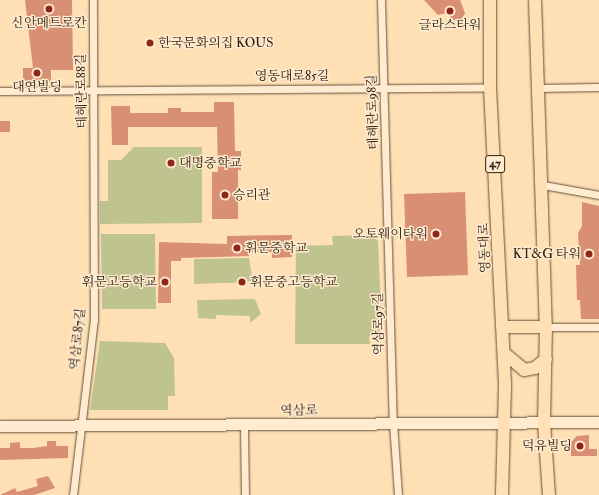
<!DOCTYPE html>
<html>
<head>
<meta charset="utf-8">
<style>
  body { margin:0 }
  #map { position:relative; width:599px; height:495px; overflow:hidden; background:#ffe0b5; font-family:"IM FELL Double Pica","Noto Serif KR",serif }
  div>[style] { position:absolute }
  .green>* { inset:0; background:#bec38f }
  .building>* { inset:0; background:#d98f74 }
  .roads { filter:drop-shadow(0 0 1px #645039) drop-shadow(0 0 1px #645039) }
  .street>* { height:7px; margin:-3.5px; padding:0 3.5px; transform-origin:3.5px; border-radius:3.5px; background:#ffebcf }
  .secondary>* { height:11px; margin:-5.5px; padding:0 5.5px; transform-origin:5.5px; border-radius:5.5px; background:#ffebcf }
  .primary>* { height:12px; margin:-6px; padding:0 6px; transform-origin:6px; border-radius:6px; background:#ffe0b5 }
  .dots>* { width:11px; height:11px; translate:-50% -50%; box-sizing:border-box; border:2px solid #ffebcf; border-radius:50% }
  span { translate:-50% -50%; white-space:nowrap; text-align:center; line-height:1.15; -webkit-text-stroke:3px #ffebcf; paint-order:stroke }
  .shield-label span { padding:1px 3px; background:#ffebcf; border:1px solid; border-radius:3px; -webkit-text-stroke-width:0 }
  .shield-label { font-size:12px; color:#302010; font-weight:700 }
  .poi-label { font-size:13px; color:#302010 }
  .left { translate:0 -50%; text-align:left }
  .right { translate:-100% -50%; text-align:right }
  .street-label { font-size:13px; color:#302010 }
</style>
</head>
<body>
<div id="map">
  <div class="green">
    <i style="clip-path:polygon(134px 147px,202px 147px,202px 223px,100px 224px,100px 201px,108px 201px,108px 160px,121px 160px)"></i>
    <i style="clip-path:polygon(101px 234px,155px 234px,156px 309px,102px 309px)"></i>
    <i style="clip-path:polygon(371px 235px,378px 241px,382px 335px,369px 336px,370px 344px,295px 344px,296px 246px,333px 245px,332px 236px)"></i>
    <i style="clip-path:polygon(249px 258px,253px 282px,194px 284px,194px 259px)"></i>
    <i style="clip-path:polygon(255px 299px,261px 314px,250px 323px,250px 316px,216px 315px,216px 319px,198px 318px,197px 300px)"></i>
    <i style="clip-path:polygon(100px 341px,165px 343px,174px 358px,175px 396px,168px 396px,168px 410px,90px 410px)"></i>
  </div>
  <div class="building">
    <i style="clip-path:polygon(25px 0,72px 0,73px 70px,51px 70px,51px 82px,27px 82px,23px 78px,23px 68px,33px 68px)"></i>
    <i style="clip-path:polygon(424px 0,460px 0,465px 13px,462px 19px,453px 20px,447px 13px,438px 15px)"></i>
    <i style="clip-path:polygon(214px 102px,234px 102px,235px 151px,241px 151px,241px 170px,238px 170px,238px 219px,212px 219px,212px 172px,218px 172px,217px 127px,128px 127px,128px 145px,112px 145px,111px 106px,130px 106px,130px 113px,168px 113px,168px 108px,181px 108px,181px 112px,214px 112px)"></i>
    <i style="clip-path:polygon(0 121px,10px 121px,10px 132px,0 132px)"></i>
    <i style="clip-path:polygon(465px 192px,468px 275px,407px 277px,404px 194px)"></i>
    <i style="clip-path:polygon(582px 202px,599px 206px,599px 319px,581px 319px,580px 300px,577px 300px,576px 265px,580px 265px,578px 233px,582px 226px)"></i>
    <i style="clip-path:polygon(292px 235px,292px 257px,272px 258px,272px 252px,249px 252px,249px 256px,181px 258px,181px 261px,171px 261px,171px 303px,158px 303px,159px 242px,227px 244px,227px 236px)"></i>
    <i style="clip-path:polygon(589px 435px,589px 449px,597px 449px,597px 456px,571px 456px,571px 442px,577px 436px)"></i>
    <i style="clip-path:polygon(47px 441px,56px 441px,56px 446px,68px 446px,68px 458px,0 460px,0 448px,10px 448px,10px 443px,20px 442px,20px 448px,33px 448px,47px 446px)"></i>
    <i style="clip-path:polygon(48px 476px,55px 488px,34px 495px,0 495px,15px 488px,17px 492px,38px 486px,36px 479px)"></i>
  </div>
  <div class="roads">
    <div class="street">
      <i style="left:381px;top:0;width:423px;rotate:88.4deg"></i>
      <i style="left:393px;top:423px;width:72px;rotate:86deg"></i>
      <i style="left:539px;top:88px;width:60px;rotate:-1deg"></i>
      <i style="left:0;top:91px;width:490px;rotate:-0.4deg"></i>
      <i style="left:543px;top:185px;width:57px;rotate:10.1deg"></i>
      <i style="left:546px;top:327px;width:53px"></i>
      <i style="left:244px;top:426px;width:69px;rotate:89.2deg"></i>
      <i style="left:73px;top:495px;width:176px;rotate:-83.2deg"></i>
      <i style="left:94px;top:320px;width:320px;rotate:-90.2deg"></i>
    </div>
    <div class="secondary">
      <i style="left:0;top:426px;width:599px;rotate:-0.38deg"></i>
    </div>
    <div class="primary">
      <i style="left:490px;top:0;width:88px;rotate:90deg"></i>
      <i style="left:490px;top:88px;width:298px;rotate:87.1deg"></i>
      <i style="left:505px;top:386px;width:109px;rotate:91.6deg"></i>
      <i style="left:535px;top:0;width:327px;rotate:88.1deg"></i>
      <i style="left:546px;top:327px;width:95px;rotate:91.2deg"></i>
      <i style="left:544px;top:422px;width:73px;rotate:86.1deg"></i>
      <i style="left:503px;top:327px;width:43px"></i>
      <i style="left:504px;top:353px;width:26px;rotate:40deg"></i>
      <i style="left:524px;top:370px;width:11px;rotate:-10deg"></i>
      <i style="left:535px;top:368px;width:14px;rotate:-39deg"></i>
    </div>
  </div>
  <div class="dots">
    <i style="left:49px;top:9px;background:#8f2418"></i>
    <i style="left:450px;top:11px;background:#8f2418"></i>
    <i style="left:150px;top:43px;background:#8f2418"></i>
    <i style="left:37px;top:73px;background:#8f2418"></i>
    <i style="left:171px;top:163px;background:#8f2418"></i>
    <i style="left:225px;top:195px;background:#8f2418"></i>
    <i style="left:436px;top:234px;background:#8f2418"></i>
    <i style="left:237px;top:248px;background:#8f2418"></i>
    <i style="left:589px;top:254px;background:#8f2418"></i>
    <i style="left:165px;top:282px;background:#8f2418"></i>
    <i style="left:242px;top:282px;background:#8f2418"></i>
    <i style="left:580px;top:446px;background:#8f2418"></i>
  </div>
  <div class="shield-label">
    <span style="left:495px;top:164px">47</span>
  </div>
  <div class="poi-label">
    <span style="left:49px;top:23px">신안메트로칸</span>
    <span style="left:450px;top:25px">글라스타워</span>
    <span class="left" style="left:158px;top:43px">한국문화의집 KOUS</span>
    <span style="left:37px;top:87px">대연빌딩</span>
    <span class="left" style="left:179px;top:163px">대명중학교</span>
    <span class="left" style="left:233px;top:195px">승리관</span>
    <span class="right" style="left:428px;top:234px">오토웨이타워</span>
    <span class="left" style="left:245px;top:248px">휘문중학교</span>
    <span class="right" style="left:581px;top:254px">KT&amp;G 타워</span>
    <span class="right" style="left:157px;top:282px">휘문고등학교</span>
    <span class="left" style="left:250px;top:282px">휘문중고등학교</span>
    <span class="right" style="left:572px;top:446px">덕유빌딩</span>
  </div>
  <div class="street-label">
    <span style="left:292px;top:76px">영동대로85길</span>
    <span style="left:82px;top:91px;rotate:-91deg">테헤란로88길</span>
    <span style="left:373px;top:112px;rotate:-92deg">테헤란로98길</span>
    <span style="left:485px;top:248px;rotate:-92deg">영동대로</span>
    <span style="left:379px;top:324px;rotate:-91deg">역삼로97길</span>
    <span style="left:78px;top:339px;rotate:-84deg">역삼로87길</span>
    <span style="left:299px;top:411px;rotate:-1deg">역삼로</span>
  </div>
</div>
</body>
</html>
